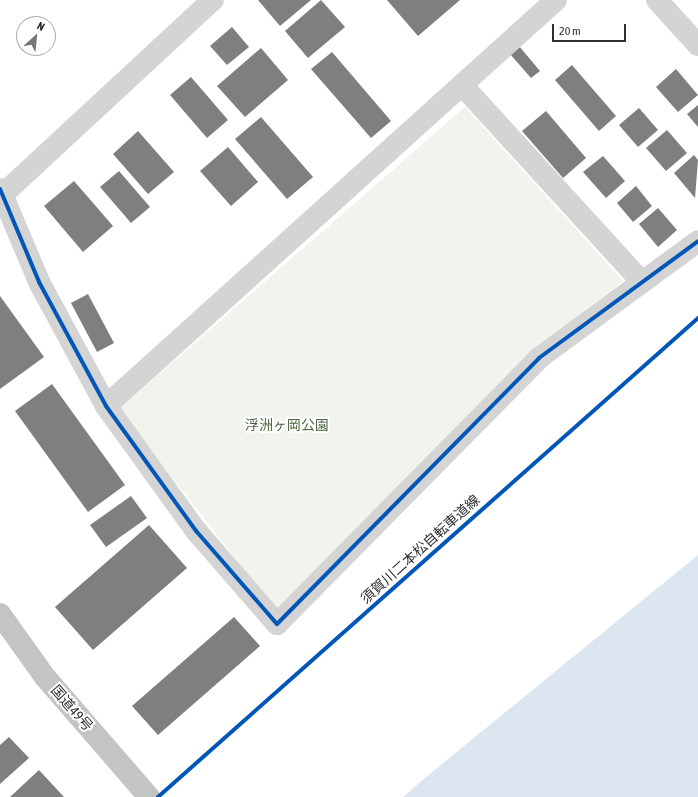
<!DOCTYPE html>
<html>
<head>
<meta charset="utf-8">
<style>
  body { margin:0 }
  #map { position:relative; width:698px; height:797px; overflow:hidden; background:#fff; font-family:"Asap Condensed","Noto Sans JP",sans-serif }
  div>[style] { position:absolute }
  .green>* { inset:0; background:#f0f4ed }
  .water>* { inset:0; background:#dbe6f0 }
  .building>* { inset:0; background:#7f7f7f }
  .minor>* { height:22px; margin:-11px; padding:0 11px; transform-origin:11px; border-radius:11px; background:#d4d4d4 }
  .tertiary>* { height:22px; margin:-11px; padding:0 11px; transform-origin:11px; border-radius:11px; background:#d4d4d4 }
  .trunk>* { height:22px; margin:-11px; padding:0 11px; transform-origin:11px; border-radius:11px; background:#c4c4c4 }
  .cycleway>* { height:4px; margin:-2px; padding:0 2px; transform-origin:2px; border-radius:2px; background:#0057b8 }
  span { translate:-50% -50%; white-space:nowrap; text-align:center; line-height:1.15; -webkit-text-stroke:4px #fff; paint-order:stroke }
  .park-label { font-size:14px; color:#4f6740 }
  .street-label { font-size:14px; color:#2f2f2f }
  .north { position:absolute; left:16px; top:16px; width:40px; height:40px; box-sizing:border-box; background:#fff; border:1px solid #acacac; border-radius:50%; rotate:27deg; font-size:11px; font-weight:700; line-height:16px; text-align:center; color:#2f2f2f }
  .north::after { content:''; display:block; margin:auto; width:14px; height:18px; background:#787878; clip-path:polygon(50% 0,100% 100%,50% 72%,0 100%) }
  .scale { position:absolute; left:552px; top:24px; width:74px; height:18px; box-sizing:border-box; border:2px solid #2f2f2f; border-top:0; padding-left:5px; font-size:12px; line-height:14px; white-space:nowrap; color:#2f2f2f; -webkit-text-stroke:3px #fff; paint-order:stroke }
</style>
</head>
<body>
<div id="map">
  <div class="green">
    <i style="clip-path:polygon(465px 107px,623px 281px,536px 348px,276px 611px,119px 409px)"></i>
  </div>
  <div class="water">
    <i style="clip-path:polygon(698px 555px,698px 797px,403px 797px,426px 777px)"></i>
  </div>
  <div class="building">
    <i style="clip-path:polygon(258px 0,311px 0,280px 26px)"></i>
    <i style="clip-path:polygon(321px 0,345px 27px,308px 58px,285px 31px)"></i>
    <i style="clip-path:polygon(387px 0,460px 0,418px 36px)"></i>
    <i style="clip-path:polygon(232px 27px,249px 47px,227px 65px,210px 46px)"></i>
    <i style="clip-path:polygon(519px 46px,540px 71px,531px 78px,510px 54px)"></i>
    <i style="clip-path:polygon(261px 48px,288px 80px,245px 117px,217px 86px)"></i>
    <i style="clip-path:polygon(332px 52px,391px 121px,371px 138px,311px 69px)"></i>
    <i style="clip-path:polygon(572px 65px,616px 116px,599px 131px,555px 80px)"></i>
    <i style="clip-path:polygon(676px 69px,698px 95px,678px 112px,656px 87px)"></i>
    <i style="clip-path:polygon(191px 77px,228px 120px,207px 138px,170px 95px)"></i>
    <i style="clip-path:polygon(698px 105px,698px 127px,687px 114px)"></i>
    <i style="clip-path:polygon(639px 108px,658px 130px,638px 147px,619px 125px)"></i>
    <i style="clip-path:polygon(546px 111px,586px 158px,563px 178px,522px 131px)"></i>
    <i style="clip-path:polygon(261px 117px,313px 177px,287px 199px,235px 139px)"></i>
    <i style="clip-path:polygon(667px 130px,687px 153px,666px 171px,646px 148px)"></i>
    <i style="clip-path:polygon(138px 131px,174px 172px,148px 194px,113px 154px)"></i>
    <i style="clip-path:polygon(228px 147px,258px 182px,231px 206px,200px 171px)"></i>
    <i style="clip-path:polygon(694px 155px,698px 160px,695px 198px,674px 173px)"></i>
    <i style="clip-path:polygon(603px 156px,625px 181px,606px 198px,583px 172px)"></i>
    <i style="clip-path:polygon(119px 171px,150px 207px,131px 223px,100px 187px)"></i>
    <i style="clip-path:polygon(74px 181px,113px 226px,83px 252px,44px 206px)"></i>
    <i style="clip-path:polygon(636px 186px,652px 206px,633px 222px,617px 203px)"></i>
    <i style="clip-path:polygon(658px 208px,677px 230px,658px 247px,639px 224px)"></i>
    <i style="clip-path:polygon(88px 294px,114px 343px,97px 352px,71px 303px)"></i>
    <i style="clip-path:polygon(0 296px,44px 357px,0 389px)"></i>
    <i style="clip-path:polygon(52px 384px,125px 485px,88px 512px,15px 411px)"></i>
    <i style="clip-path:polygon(131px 496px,147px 518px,106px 547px,90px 525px)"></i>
    <i style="clip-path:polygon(149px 525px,187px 568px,93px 650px,55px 607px)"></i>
    <i style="clip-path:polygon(234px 617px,260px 646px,158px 735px,132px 706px)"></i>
    <i style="clip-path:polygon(9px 737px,29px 758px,0 784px,0 745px)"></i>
    <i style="clip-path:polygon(39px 770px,64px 797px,10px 797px)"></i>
  </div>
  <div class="minor">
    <i style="left:657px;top:0;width:61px;rotate:47.7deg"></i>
    <i style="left:462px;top:85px;width:267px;rotate:47.6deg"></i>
    <i style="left:0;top:189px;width:101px;rotate:67.2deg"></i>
    <i style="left:39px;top:282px;width:141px;rotate:61.6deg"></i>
    <i style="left:106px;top:406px;width:155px;rotate:54.2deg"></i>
    <i style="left:197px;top:532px;width:122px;rotate:49deg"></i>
    <i style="left:277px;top:624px;width:373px;rotate:-45.4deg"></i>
    <i style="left:539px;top:358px;width:197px;rotate:-36.3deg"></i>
    <i style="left:106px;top:406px;width:606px;rotate:-42.06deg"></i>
  </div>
  <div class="tertiary">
    <i style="left:0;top:197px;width:290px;rotate:-42.8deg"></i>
  </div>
  <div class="trunk">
    <i style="left:0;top:614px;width:77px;rotate:54.5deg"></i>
    <i style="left:45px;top:677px;width:159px;rotate:49.1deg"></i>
  </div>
  <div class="cycleway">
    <i style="left:0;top:189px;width:101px;rotate:67.2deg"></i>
    <i style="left:39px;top:282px;width:141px;rotate:61.6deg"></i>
    <i style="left:106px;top:406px;width:155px;rotate:54.2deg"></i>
    <i style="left:197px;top:532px;width:122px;rotate:49deg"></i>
    <i style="left:277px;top:624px;width:373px;rotate:-45.4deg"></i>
    <i style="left:539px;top:358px;width:197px;rotate:-36.3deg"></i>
    <i style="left:158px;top:797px;width:722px;rotate:-41.57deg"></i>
  </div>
  <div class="park-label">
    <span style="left:287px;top:425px">浮洲ヶ岡公園</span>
  </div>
  <div class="street-label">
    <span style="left:420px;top:549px;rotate:-42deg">須賀川二本松自転車道線</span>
    <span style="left:72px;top:708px;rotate:49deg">国道49号</span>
  </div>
  <div class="north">N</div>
  <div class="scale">20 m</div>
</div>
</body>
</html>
